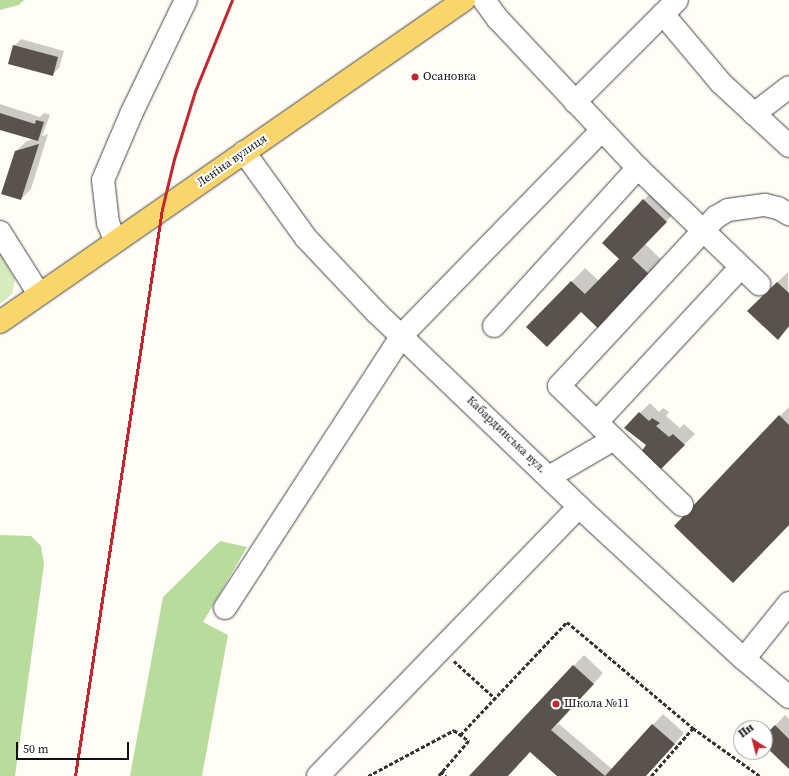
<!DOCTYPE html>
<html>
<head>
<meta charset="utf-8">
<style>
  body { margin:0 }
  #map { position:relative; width:789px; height:776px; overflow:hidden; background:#fffdf5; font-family:"Source Serif 4",serif }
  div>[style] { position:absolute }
  .green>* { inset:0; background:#d5ebbd }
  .forest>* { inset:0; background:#b9dc9c }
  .shadow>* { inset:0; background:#0003 }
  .building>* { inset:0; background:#5a524d }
  .path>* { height:2.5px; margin-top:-1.25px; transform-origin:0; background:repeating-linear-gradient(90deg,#333 0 4px,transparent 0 6px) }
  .roads { filter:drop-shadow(0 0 1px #444) drop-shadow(0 0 1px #444) }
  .minor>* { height:22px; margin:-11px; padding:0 11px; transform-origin:11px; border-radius:11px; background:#fff }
  .major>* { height:22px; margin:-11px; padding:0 11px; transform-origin:11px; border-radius:11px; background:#f9d66b }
  .rail>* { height:3px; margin:-1.5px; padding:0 1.5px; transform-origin:1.5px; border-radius:1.5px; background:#c4262e }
  .dots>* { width:11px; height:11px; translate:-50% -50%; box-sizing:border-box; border:2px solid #fff; border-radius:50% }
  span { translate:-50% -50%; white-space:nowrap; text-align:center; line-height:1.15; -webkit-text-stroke:4px #fff; paint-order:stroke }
  .poi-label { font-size:12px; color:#111 }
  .left { translate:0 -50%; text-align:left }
  .street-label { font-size:12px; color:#111 }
  .north { position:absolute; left:733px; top:720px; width:40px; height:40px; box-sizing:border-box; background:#fff; border:1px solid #a0a0a0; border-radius:50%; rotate:324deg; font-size:11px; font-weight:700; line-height:16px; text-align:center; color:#111 }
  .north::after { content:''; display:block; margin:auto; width:14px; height:18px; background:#c4262e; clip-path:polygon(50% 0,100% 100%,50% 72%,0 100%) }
  .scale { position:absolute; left:16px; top:742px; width:113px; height:18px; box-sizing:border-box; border:2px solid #111; border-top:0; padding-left:5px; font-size:12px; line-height:14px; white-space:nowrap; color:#111; -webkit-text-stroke:3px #fff; paint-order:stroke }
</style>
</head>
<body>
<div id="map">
  <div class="green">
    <i style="clip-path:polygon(0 253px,15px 279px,12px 294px,0 304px)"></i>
  </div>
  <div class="forest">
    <i style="clip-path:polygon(0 0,24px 0,19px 5px,0 10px)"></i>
    <i style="clip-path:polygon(0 535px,31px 536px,41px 546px,44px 564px,15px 776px,0 776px)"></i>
    <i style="clip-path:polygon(220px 541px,247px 547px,203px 622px,228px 635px,202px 776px,130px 776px,163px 597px)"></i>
  </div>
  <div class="shadow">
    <i style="clip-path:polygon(21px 39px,64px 51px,59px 68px,52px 75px,14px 46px)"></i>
    <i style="clip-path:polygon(0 104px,40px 117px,44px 113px,50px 115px,42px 136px,48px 134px,31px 189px,21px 199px,16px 151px,27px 141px,33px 139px,0 129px)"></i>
    <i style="clip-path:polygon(657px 186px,680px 207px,645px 244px,666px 264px,616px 317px,582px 311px,528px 327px,585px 268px,599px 281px,620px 259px,603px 243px)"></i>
    <i style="clip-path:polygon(788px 272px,789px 327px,778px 338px,748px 311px)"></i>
    <i style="clip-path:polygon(650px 403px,659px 412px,663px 408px,669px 412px,666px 416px,680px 428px,684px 424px,695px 434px,656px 473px,640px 413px)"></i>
    <i style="clip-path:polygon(789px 407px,789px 524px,780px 416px)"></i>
    <i style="clip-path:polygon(584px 655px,603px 673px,555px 727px,559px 724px,612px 769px,663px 714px,684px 733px,645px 776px,558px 776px,530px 751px,507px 776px,471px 776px)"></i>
    <i style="clip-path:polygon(785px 715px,789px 719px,789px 767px,765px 745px,765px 737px)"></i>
  </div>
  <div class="building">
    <i style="clip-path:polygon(13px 45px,58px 57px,53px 76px,8px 64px)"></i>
    <i style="clip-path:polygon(0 113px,35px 124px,36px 120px,44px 122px,38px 141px,0 130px)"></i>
    <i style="clip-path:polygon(39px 144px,21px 200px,1px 194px,15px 151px)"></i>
    <i style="clip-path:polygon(643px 199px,667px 222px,632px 258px,653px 278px,602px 332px,581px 312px,547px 347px,526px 327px,571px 281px,585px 294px,619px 259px,602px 243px)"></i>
    <i style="clip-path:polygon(777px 282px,789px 293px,789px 326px,778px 340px,747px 311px)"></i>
    <i style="clip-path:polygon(639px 412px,649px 421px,652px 418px,660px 423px,656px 426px,669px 437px,673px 434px,685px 445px,656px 474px,637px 458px,646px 445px,624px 428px)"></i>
    <i style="clip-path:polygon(779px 415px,789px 425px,789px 525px,733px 583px,674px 526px)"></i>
    <i style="clip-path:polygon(573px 665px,594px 684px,551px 730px,605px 776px,652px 724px,675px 744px,646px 776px,557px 776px,530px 752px,508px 776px,469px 776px)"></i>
    <i style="clip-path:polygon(775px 725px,789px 739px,789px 769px,765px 746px,765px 735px)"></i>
  </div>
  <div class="path">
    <i style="left:454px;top:661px;width:55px;rotate:42.1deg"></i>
    <i style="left:460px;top:735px;width:156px;rotate:-46.6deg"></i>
    <i style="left:567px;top:622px;width:165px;rotate:40.1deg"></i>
    <i style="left:693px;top:728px;width:82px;rotate:35.6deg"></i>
    <i style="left:441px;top:771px;width:7px;rotate:45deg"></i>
    <i style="left:368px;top:776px;width:98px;rotate:-28.1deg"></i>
    <i style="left:454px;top:730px;width:19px;rotate:36deg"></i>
    <i style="left:469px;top:741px;width:46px;rotate:130.6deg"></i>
    <i style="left:651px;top:776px;width:64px;rotate:-48.8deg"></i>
  </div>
  <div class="roads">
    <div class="minor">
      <i style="left:484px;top:0;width:24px;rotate:54deg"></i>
      <i style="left:498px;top:19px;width:204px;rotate:46.8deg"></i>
      <i style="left:638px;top:168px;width:168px;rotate:43.8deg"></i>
      <i style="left:663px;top:14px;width:90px;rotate:50deg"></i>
      <i style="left:721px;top:83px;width:93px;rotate:42.8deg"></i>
      <i style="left:575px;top:102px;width:144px;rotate:-45deg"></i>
      <i style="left:754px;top:114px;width:44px;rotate:-37.6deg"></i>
      <i style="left:244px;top:152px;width:106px;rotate:54.2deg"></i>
      <i style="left:306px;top:238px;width:103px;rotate:46.6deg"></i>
      <i style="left:377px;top:313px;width:280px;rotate:43.8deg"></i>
      <i style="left:579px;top:507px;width:224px;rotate:42.7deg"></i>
      <i style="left:744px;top:659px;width:59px;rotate:40.2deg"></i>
      <i style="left:0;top:232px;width:73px;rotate:57.8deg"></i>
      <i style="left:115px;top:240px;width:18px;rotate:-112deg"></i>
      <i style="left:108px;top:223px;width:43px;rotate:-96.6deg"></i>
      <i style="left:103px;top:180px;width:74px;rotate:-66.9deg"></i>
      <i style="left:132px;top:112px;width:124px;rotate:-64.3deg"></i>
      <i style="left:494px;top:326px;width:214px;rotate:-47.7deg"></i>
      <i style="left:597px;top:422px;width:210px;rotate:-47.1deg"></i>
      <i style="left:549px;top:477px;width:75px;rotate:-30.3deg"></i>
      <i style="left:682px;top:505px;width:171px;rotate:-135.9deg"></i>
      <i style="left:559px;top:386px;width:231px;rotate:-47.1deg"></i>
      <i style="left:716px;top:217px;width:14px;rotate:-30deg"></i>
      <i style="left:728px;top:210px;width:37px;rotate:-8deg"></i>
      <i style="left:765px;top:205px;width:13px;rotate:13deg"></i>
      <i style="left:778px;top:208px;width:13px;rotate:29deg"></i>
      <i style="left:225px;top:608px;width:325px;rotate:-57deg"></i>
      <i style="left:402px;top:335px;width:286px;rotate:-45.7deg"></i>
      <i style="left:744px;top:659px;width:72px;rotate:-51.2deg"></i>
      <i style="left:318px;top:776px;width:375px;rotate:-45.9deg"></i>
    </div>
    <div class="major">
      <i style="left:0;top:322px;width:565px;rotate:-34.76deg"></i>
    </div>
  </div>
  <div class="rail">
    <i style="left:75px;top:776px;width:574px;rotate:-81.28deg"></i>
    <i style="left:162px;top:209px;width:51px;rotate:-76.5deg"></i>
    <i style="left:174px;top:159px;width:71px;rotate:-72.8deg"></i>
    <i style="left:195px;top:91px;width:98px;rotate:-67.9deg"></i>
  </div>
  <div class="dots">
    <i style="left:415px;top:77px;background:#c4262e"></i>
    <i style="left:556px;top:704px;background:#c4262e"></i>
  </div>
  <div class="poi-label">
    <span class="left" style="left:423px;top:77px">Осановка</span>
    <span class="left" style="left:564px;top:704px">Школа №11</span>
  </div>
  <div class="street-label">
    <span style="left:232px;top:161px;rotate:-35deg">Леніна вулиця</span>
    <span style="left:506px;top:435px;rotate:44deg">Кабардинська вул.</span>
  </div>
  <div class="north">Пн</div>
  <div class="scale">50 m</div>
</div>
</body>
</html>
